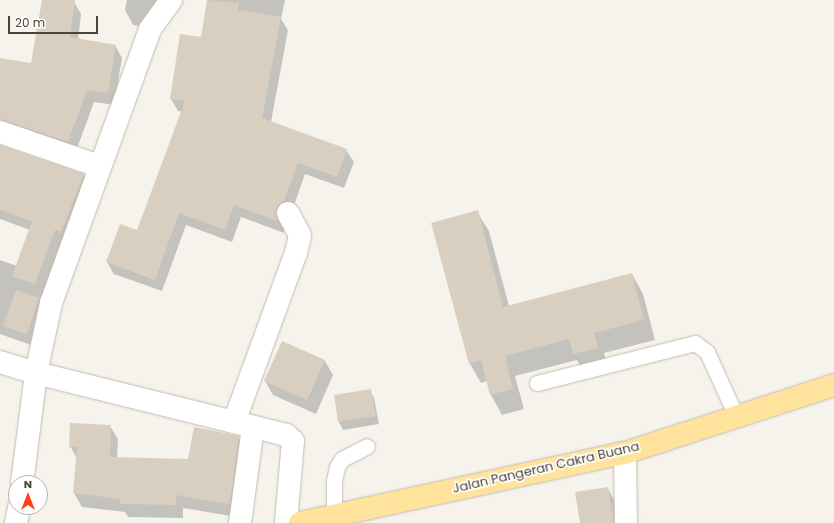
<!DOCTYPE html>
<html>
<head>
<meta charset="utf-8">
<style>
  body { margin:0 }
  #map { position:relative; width:834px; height:523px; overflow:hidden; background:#f6f3ec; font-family:Poppins,sans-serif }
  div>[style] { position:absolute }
  .shadow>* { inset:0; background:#0003 }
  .building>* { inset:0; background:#d8cfc1 }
  .roads { filter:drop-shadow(0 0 1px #c2bbae) drop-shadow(0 0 1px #c2bbae) }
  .service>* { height:15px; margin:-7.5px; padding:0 7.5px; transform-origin:7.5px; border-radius:7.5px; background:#fff }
  .minor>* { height:22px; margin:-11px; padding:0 11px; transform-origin:11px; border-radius:11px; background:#fff }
  .primary>* { height:22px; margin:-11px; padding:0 11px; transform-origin:11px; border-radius:11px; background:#ffe39c }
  span { translate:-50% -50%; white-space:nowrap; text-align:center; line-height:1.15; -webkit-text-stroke:3.5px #fff; paint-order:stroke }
  .street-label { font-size:13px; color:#4b4439 }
  .north { position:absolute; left:8px; top:475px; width:40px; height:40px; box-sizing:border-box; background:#fff; border:1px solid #b7b4b0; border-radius:50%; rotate:0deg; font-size:11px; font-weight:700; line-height:16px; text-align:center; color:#4b4439 }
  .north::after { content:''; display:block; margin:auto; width:14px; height:18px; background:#fc3f1d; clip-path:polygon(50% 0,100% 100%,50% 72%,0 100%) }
  .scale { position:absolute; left:8px; top:16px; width:90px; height:18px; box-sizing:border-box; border:2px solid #4b4439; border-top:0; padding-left:5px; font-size:12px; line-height:14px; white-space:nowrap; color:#4b4439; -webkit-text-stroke:3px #fff; paint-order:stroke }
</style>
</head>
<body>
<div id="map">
  <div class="shadow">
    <i style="clip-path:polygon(43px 0,74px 2px,81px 14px,78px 40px,115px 45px,122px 58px,114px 105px,94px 102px,75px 154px,0 134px,0 59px,32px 64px)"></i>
    <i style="clip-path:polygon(127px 0,170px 0,154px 28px,133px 25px,125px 10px)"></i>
    <i style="clip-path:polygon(208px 0,285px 0,281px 19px,288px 30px,271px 122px,346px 150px,354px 162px,344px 188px,305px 174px,291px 214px,284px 219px,284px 233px,241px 217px,232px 242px,186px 225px,162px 291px,114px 274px,107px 262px,138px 231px,183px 112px,178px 111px,171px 99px,202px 39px)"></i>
    <i style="clip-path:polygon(0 146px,84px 175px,91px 187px,34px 346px,0 334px,0 260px,17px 266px,30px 230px,0 219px)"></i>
    <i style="clip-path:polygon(477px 212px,489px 231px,509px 306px,632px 274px,643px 294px,655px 340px,604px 353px,608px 368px,585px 374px,577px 360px,515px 376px,524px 409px,502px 415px,491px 395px,487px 381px,481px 383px,470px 364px)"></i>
    <i style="clip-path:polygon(325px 361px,333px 375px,316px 414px,273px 395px,265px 381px)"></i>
    <i style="clip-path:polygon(370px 390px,374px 398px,379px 424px,343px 430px,339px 422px,335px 396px)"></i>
    <i style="clip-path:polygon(110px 426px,118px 439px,117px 458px,189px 460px,238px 437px,246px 451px,237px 517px,183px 508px,183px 518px,128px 517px,125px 512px,82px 507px,74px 493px,78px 460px,70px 446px)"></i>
    <i style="clip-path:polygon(608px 489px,616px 503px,619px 523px,581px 523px)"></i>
  </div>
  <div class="building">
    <i style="clip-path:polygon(42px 0,75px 0,70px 37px,116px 45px,108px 93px,87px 90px,68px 142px,0 120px,0 58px,31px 63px)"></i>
    <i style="clip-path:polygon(207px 0,239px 3px,238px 10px,281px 17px,262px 118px,347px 149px,337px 177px,298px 163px,284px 201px,277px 207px,277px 221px,234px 205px,225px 230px,179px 213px,155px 280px,106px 262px,120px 224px,137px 230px,185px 101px,170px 99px,180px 34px,201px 37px)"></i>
    <i style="clip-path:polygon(0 145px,84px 174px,61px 232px,55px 230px,35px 284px,12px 276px,32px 221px,0 210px)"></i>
    <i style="clip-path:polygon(478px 210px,503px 307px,632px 273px,644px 320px,594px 333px,598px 348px,573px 354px,569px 339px,505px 356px,513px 389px,490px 395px,481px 360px,469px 364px,431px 223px)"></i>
    <i style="clip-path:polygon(16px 290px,39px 298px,27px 334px,3px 326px)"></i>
    <i style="clip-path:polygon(282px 341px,325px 360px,307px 400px,264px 381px)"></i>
    <i style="clip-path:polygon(371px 389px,376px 416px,338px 422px,334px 395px)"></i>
    <i style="clip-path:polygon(70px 423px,111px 425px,110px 457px,188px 459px,194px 427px,239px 436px,230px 504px,176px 495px,176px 505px,120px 504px,120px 499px,73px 493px,77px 447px,69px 447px)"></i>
    <i style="clip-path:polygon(608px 487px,614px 523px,580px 523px,575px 492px)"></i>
  </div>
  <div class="roads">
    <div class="service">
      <i style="left:537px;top:383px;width:163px;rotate:-14.2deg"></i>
      <i style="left:695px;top:343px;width:15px;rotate:37deg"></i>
      <i style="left:707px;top:352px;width:70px;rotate:65.6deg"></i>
      <i style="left:334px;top:515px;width:34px;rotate:-90deg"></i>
      <i style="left:334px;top:481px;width:14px;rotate:-78deg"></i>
      <i style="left:337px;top:467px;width:9px;rotate:-58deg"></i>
      <i style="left:342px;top:459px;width:28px;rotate:-27deg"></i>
    </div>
    <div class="minor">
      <i style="left:0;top:132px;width:105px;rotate:19deg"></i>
      <i style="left:0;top:362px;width:38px;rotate:17deg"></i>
      <i style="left:36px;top:373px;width:258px;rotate:13.9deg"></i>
      <i style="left:286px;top:435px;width:9px;rotate:41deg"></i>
      <i style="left:293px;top:441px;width:82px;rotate:94.9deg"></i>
      <i style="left:234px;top:422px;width:180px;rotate:-69.9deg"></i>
      <i style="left:296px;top:253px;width:18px;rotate:-77deg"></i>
      <i style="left:300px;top:235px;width:25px;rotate:-119deg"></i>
      <i style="left:625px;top:453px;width:70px;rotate:89.2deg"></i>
      <i style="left:22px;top:483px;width:111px;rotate:-82.7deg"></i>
      <i style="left:36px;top:373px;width:72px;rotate:-77.9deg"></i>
      <i style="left:51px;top:303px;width:291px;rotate:-70.1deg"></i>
      <i style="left:150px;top:29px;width:36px;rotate:-54deg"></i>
      <i style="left:16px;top:523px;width:16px;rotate:-79deg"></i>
      <i style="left:240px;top:523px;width:97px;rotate:-82.3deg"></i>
    </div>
    <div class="primary">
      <i style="left:300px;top:523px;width:332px;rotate:-12.2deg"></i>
      <i style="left:625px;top:453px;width:220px;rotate:-18deg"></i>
    </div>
  </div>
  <div class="street-label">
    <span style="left:546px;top:468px;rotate:-13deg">Jalan Pangeran Cakra Buana</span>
  </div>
  <div class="north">N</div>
  <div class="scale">20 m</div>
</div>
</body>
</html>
